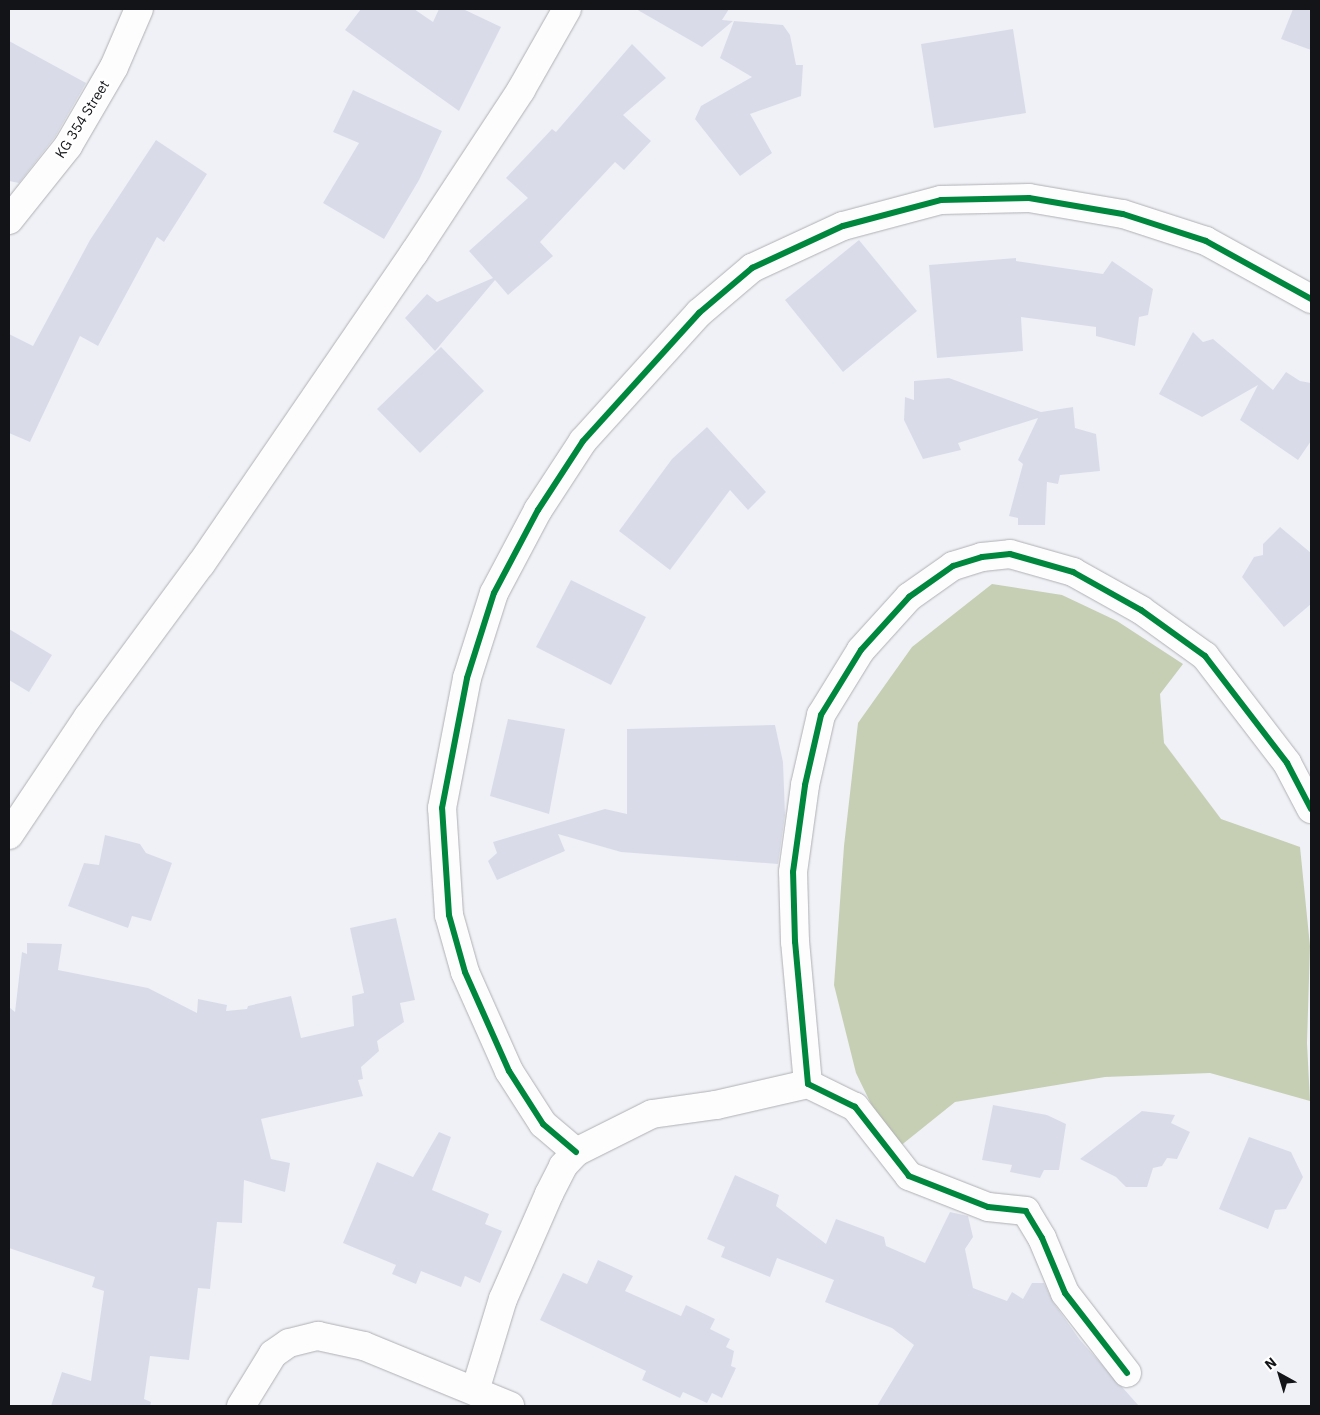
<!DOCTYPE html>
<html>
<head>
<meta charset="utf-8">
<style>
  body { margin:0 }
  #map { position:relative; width:1320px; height:1415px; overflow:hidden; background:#f0f1f6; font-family:"IBM Plex Sans",sans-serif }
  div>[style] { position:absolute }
  .forest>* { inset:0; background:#c6cfb3 }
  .building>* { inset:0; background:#d9dce8 }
  .roads { filter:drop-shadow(0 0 1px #afb0b3) drop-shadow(0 0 1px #afb0b3) }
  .minor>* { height:28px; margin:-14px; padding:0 14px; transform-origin:14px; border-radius:14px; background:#fdfdfe }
  .cycleway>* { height:6px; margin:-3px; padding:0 3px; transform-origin:3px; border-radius:3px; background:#00873e }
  span { translate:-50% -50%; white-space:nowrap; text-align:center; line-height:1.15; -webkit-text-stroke:5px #fff; paint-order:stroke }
  .street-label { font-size:14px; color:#131417 }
  .frame { position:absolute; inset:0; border:10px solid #131417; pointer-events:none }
  .north { position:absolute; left:1255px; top:1350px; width:50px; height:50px; -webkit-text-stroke:4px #fff; paint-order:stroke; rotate:321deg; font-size:14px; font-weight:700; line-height:20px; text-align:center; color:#131417 }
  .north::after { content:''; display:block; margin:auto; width:18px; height:22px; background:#131417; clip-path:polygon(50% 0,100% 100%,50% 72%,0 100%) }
</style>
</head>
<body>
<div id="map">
  <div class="forest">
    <i style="clip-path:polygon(992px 584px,1062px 595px,1117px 621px,1183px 664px,1160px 694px,1164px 743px,1221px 819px,1300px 847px,1310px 946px,1307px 1043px,1310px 1101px,1210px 1073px,1105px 1077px,955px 1102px,894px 1151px,856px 1073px,834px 985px,844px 846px,858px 723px,912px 647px)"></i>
  </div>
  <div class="building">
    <i style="clip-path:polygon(361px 9px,414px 9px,433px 22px,439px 9px,463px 9px,501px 27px,459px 111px,345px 30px)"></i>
    <i style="clip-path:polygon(636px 9px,729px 9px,722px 20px,733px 21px,702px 47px)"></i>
    <i style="clip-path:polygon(1293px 9px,1311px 9px,1311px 50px,1281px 39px)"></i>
    <i style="clip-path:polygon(734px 21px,783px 25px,790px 35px,796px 65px,803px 65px,801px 96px,750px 114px,772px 153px,740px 176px,695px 119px,701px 106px,752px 77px,720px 58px)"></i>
    <i style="clip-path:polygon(1013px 29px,1026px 113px,934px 128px,921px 44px)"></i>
    <i style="clip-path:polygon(9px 41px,86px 83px,55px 137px,19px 183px,9px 181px)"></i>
    <i style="clip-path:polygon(632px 44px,666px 78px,623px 115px,651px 141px,624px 170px,615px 162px,540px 242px,553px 256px,508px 295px,495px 280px,435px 351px,405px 318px,427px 294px,437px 302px,493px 278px,469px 251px,528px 198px,506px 178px,552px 129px,556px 132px)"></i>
    <i style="clip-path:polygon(353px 90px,442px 131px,419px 180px,384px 239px,323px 203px,359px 143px,333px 132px)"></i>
    <i style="clip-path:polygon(156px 140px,207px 174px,164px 242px,157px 237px,98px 346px,80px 336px,30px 442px,9px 433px,9px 334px,33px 346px,90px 240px)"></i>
    <i style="clip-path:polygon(859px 240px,917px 311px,843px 372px,785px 300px)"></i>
    <i style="clip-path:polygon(1016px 258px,1016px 261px,1103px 274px,1112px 261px,1153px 289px,1148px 315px,1139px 317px,1135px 346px,1096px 336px,1096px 327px,1021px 317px,1023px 351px,937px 358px,929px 265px)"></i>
    <i style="clip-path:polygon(1193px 332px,1203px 342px,1213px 339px,1273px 390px,1286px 372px,1300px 381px,1311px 383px,1311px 441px,1298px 460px,1240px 420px,1258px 385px,1202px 417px,1159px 394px)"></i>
    <i style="clip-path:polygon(441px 347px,484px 391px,420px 453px,377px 409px)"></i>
    <i style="clip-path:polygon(949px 378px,1041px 412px,1073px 407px,1075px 428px,1096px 434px,1100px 471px,1060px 475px,1058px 484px,1047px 482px,1045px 525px,1018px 525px,1018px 518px,1009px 516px,1023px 464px,1018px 460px,1038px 418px,958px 443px,961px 450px,923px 459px,904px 420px,905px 397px,914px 400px,914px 381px)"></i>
    <i style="clip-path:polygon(707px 427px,766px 492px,748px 510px,730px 490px,670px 570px,619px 531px,672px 459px)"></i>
    <i style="clip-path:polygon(1280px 527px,1311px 553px,1311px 604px,1284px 627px,1242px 577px,1254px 557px,1263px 555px,1263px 544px)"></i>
    <i style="clip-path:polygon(571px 580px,646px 617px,611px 685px,536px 647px)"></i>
    <i style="clip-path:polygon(9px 629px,52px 655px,29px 692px,9px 680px)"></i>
    <i style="clip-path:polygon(508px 719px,565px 729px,549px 814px,490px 796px)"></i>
    <i style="clip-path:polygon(775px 725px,783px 762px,785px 815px,778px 864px,621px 852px,558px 834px,565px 851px,497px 880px,488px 861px,497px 853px,493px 842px,605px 809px,627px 814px,627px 729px)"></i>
    <i style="clip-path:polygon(105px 835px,140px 844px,146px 853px,172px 863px,151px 921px,132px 916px,128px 928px,68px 906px,84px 863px,99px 865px)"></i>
    <i style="clip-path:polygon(396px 918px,415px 1000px,400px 1003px,404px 1022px,377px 1041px,379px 1051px,361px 1067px,363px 1079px,358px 1080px,363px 1096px,261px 1119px,271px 1159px,290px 1163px,285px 1192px,244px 1180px,242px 1223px,217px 1222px,210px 1289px,198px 1288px,189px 1360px,150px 1356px,144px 1399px,151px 1402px,150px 1406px,51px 1406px,62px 1372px,91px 1381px,104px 1291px,92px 1287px,95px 1277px,9px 1248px,9px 1007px,15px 1012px,22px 952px,27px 954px,27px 943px,62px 944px,58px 970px,148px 988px,197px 1013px,198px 999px,227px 1005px,226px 1011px,247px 1009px,248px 1006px,291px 996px,301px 1038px,354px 1026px,352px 996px,364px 993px,350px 928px)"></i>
    <i style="clip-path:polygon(993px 1105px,1047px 1115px,1066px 1124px,1059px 1170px,1044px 1170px,1040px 1178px,1010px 1172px,1012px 1165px,982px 1160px)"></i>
    <i style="clip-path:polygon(1142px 1111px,1175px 1115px,1171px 1123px,1190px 1132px,1177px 1159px,1167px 1158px,1162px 1166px,1153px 1168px,1147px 1187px,1126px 1187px,1116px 1177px,1080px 1159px)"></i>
    <i style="clip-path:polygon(439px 1132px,451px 1137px,432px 1190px,489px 1214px,485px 1224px,502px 1231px,480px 1283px,465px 1276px,461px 1287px,421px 1271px,416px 1284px,392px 1274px,396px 1265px,343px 1243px,377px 1162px,413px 1177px)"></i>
    <i style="clip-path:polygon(1249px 1137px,1291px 1152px,1303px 1177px,1286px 1209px,1275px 1210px,1268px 1229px,1219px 1209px)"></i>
    <i style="clip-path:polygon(735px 1175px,779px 1195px,776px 1206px,826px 1244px,836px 1219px,884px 1237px,886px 1246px,925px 1263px,950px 1212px,968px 1216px,973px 1237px,965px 1249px,973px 1288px,1007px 1301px,1012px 1292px,1023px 1299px,1032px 1283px,1044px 1283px,1053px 1302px,1080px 1340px,1139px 1406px,877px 1406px,914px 1345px,892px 1328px,825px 1302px,834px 1280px,777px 1258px,770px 1277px,721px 1257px,725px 1247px,707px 1239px)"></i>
    <i style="clip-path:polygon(598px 1260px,633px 1276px,625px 1291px,681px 1316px,686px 1305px,715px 1319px,710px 1329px,730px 1339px,726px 1347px,734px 1351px,731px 1366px,736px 1368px,722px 1398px,712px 1393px,707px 1403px,683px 1392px,680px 1398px,642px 1380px,646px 1371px,540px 1320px,563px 1273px,587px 1284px)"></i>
  </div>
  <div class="roads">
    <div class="minor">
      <i style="left:9px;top:220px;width:95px;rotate:-51.4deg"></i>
      <i style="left:68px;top:146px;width:91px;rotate:-59.8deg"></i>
      <i style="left:114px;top:67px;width:63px;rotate:-66.7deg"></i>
      <i style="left:9px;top:835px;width:142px;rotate:-56.2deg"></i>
      <i style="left:88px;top:717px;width:190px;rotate:-53.6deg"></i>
      <i style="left:201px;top:564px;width:377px;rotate:-55.6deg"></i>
      <i style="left:414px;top:253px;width:195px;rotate:-56.7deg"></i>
      <i style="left:521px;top:90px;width:93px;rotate:-60.4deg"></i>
      <i style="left:576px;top:1152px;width:43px;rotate:-139.7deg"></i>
      <i style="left:543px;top:1124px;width:63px;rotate:-122.7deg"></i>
      <i style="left:509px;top:1071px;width:108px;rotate:-114deg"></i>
      <i style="left:465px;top:972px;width:59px;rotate:-105.7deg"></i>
      <i style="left:449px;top:915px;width:107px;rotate:-93.7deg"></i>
      <i style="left:442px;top:808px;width:132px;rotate:-79.1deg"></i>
      <i style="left:467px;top:678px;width:89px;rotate:-72.4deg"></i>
      <i style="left:494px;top:593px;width:94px;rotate:-62.1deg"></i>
      <i style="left:538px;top:510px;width:82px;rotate:-56.9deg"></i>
      <i style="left:583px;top:441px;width:173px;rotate:-47.8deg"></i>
      <i style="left:699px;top:313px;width:70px;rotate:-40.3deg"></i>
      <i style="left:752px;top:268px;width:100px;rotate:-24.8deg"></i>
      <i style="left:843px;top:226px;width:101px;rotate:-14.9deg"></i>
      <i style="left:941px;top:200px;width:88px;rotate:-1.3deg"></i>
      <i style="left:1029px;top:198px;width:95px;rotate:9.7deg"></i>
      <i style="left:1123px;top:214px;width:87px;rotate:18deg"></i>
      <i style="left:1206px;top:241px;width:120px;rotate:28.9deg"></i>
      <i style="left:1127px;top:1373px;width:101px;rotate:-127.8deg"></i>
      <i style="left:1065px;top:1293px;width:60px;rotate:-112.7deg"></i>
      <i style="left:1042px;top:1238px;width:31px;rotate:-121deg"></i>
      <i style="left:1026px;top:1211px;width:38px;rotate:-174deg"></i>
      <i style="left:988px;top:1207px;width:85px;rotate:-158.6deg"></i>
      <i style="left:909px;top:1176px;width:88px;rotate:-128deg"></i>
      <i style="left:855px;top:1107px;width:52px;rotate:-153.9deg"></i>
      <i style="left:808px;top:1084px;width:143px;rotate:-95.2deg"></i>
      <i style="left:795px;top:942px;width:70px;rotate:-91.6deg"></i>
      <i style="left:793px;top:872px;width:88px;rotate:-82.1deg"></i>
      <i style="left:805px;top:785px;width:72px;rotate:-77.1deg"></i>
      <i style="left:821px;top:715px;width:76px;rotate:-58.4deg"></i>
      <i style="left:861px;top:650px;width:72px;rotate:-47.8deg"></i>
      <i style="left:909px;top:597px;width:54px;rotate:-35.2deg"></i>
      <i style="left:953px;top:566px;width:30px;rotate:-17deg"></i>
      <i style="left:982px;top:557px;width:28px;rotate:-6deg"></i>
      <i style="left:1010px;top:554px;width:66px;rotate:15.9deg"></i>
      <i style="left:1073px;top:572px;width:78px;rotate:29.2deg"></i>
      <i style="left:1141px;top:610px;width:79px;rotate:35.7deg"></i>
      <i style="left:1205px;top:656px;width:135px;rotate:52.5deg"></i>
      <i style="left:1287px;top:763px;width:52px;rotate:62.4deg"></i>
      <i style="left:475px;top:1391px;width:96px;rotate:-73.1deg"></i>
      <i style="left:503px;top:1299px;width:115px;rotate:-66.3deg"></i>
      <i style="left:549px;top:1194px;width:31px;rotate:-63deg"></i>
      <i style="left:563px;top:1166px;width:19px;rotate:-47deg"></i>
      <i style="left:576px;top:1152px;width:85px;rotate:-26.6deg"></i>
      <i style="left:652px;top:1114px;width:65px;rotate:-8deg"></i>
      <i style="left:716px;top:1105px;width:94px;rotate:-12.9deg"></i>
      <i style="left:241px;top:1406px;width:61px;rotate:-58.4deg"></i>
      <i style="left:273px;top:1354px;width:19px;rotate:-35deg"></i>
      <i style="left:289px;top:1343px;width:30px;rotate:-14deg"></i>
      <i style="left:318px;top:1336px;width:47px;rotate:12.3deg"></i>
      <i style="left:364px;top:1346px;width:158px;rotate:22.3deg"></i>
    </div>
  </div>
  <div class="cycleway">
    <i style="left:576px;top:1152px;width:43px;rotate:-139.7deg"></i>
    <i style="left:543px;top:1124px;width:63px;rotate:-122.7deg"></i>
    <i style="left:509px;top:1071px;width:108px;rotate:-114deg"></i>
    <i style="left:465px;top:972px;width:59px;rotate:-105.7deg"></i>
    <i style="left:449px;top:915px;width:107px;rotate:-93.7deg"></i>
    <i style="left:442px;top:808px;width:132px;rotate:-79.1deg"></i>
    <i style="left:467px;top:678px;width:89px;rotate:-72.4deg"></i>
    <i style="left:494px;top:593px;width:94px;rotate:-62.1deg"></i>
    <i style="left:538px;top:510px;width:82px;rotate:-56.9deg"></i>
    <i style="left:583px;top:441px;width:173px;rotate:-47.8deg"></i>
    <i style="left:699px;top:313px;width:70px;rotate:-40.3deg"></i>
    <i style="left:752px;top:268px;width:100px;rotate:-24.8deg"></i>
    <i style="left:843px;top:226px;width:101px;rotate:-14.9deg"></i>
    <i style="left:941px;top:200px;width:88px;rotate:-1.3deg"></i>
    <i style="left:1029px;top:198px;width:95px;rotate:9.7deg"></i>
    <i style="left:1123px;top:214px;width:87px;rotate:18deg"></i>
    <i style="left:1206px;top:241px;width:120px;rotate:28.9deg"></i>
    <i style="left:1127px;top:1373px;width:101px;rotate:-127.8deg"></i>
    <i style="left:1065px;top:1293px;width:60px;rotate:-112.7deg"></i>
    <i style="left:1042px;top:1238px;width:31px;rotate:-121deg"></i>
    <i style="left:1026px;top:1211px;width:38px;rotate:-174deg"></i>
    <i style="left:988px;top:1207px;width:85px;rotate:-158.6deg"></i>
    <i style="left:909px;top:1176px;width:88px;rotate:-128deg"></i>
    <i style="left:855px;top:1107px;width:52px;rotate:-153.9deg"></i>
    <i style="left:808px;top:1084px;width:143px;rotate:-95.2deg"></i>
    <i style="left:795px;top:942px;width:70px;rotate:-91.6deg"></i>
    <i style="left:793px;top:872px;width:88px;rotate:-82.1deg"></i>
    <i style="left:805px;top:785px;width:72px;rotate:-77.1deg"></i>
    <i style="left:821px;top:715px;width:76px;rotate:-58.4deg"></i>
    <i style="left:861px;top:650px;width:72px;rotate:-47.8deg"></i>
    <i style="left:909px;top:597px;width:54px;rotate:-35.2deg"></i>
    <i style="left:953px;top:566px;width:30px;rotate:-17deg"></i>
    <i style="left:982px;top:557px;width:28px;rotate:-6deg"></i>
    <i style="left:1010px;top:554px;width:66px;rotate:15.9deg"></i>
    <i style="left:1073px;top:572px;width:78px;rotate:29.2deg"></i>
    <i style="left:1141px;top:610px;width:79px;rotate:35.7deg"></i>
    <i style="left:1205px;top:656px;width:135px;rotate:52.5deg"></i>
    <i style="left:1287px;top:763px;width:52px;rotate:62.4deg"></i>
  </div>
  <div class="street-label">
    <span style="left:82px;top:119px;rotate:-58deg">KG 354 Street</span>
  </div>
  <div class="frame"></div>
  <div class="north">N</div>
</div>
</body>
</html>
